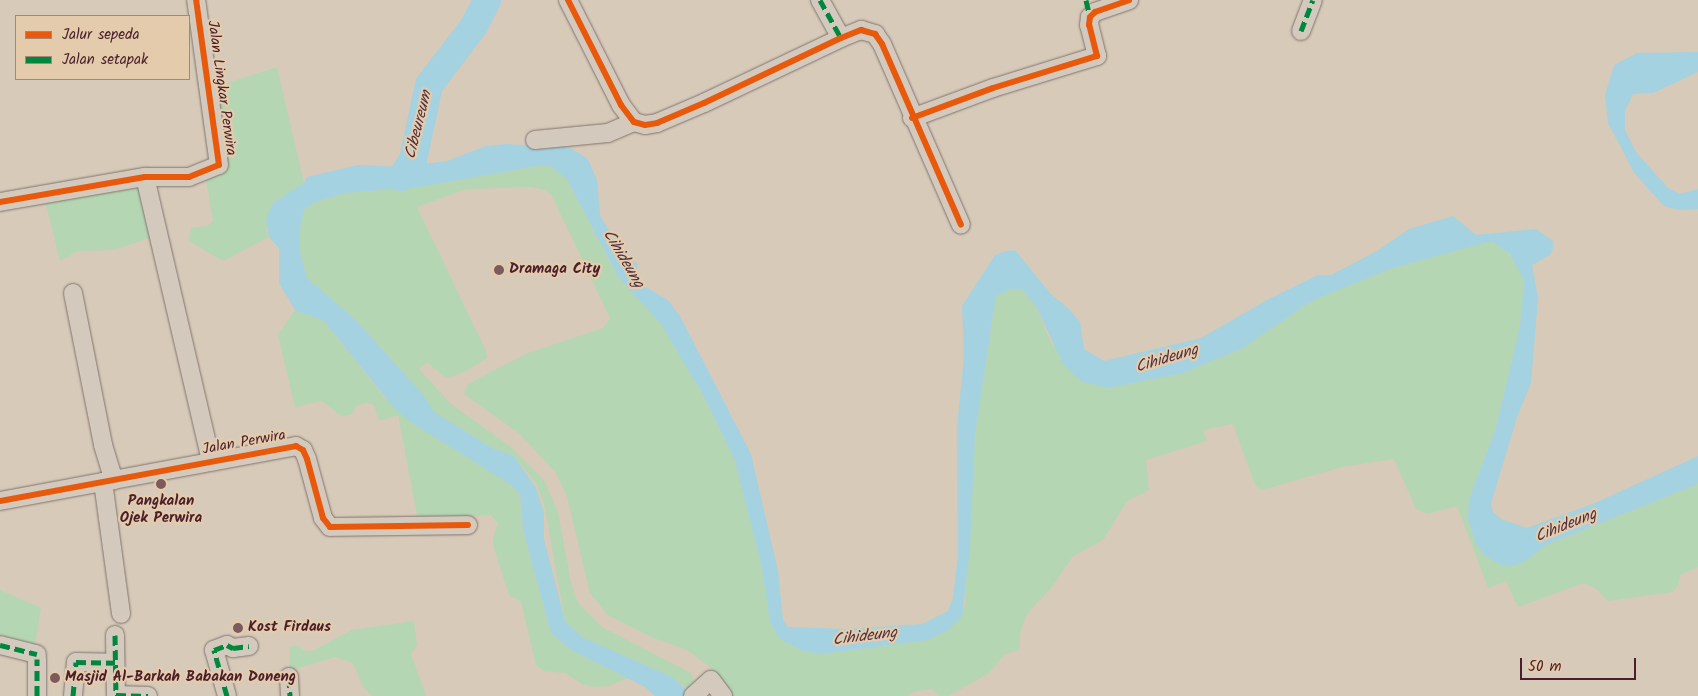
<!DOCTYPE html>
<html>
<head>
<meta charset="utf-8">
<style>
  body { margin:0 }
  #map { position:relative; width:1698px; height:696px; overflow:hidden; background:#d7cab9; font-family:Kalam,sans-serif }
  div>[style] { position:absolute }
  .green>* { inset:0; background:#b4d6b3 }
  .water>* { inset:0; background:#a4d2e0 }
  .river>* { height:28px; margin:-14px; padding:0 14px; transform-origin:14px; border-radius:14px; background:#a4d2e0 }
  .roads { filter:drop-shadow(0 0 1px #82746e) drop-shadow(0 0 1px #82746e) }
  .street>* { height:18px; margin:-9px; padding:0 9px; transform-origin:9px; border-radius:9px; background:#d3c9bd }
  .quiet>* { height:5px; margin-top:-2.5px; transform-origin:0; background:repeating-linear-gradient(90deg,#00873e 0 10px,transparent 0 15px) }
  .cycleway>* { height:6px; margin:-3px; padding:0 3px; transform-origin:3px; border-radius:3px; background:#e8590c }
  .dots>* { width:14px; height:14px; translate:-50% -50%; box-sizing:border-box; border:2px solid #e4cbac; border-radius:50% }
  span { translate:-50% -50%; white-space:nowrap; text-align:center; line-height:1.15; -webkit-text-stroke:4.5px #e4cbac; paint-order:stroke }
  .street-label { font-size:15px; color:#4a1f2b }
  .poi-label { font-size:15px; color:#4a1f2b; font-weight:700 }
  .left { translate:0 -50%; text-align:left }
  .water-label { font-size:16px; color:#51313f; font-style:italic }
  .legend { position:absolute; left:15px; top:15px; width:175px; height:65px; box-sizing:border-box; background:#e4cbac; border:1px solid #a68678; margin:0; padding:6px 9px; list-style:none; font-size:15px; color:#4a1f2b }
  .legend li { display:flex; align-items:center; gap:10px; height:25px }
  .legend b { width:25px; border:1px solid #a68678 }
  .scale { position:absolute; left:1520px; top:658px; width:116px; height:22px; box-sizing:border-box; border:2px solid #4a1f2b; border-top:0; padding-left:6px; font-size:15px; line-height:18px; white-space:nowrap; color:#4a1f2b; -webkit-text-stroke:4px #e4cbac; paint-order:stroke }
</style>
</head>
<body>
<div id="map">
  <div class="green">
    <i style="clip-path:polygon(277px 67px,304px 183px,273px 203px,266px 229px,269px 237px,223px 261px,189px 241px,191px 228px,207px 226px,213px 221px,206px 179px,220px 168px,215px 92px,218px 86px)"></i>
    <i style="clip-path:polygon(536px 166px,550px 166px,566px 178px,619px 278px,661px 324px,703px 395px,735px 461px,762px 568px,770px 623px,780px 639px,803px 651px,821px 654px,928px 640px,948px 630px,965px 606px,975px 434px,996px 296px,1009px 290px,1023px 290px,1036px 306px,1050px 341px,1082px 382px,1108px 388px,1183px 373px,1243px 348px,1310px 302px,1343px 288px,1393px 268px,1492px 241px,1500px 245px,1516px 262px,1524px 280px,1523px 298px,1520px 326px,1495px 431px,1469px 499px,1468px 519px,1475px 542px,1484px 555px,1532px 555px,1546px 545px,1698px 484px,1698px 567px,1680px 575px,1678px 586px,1672px 592px,1608px 601px,1598px 590px,1584px 583px,1518px 607px,1506px 581px,1488px 588px,1457px 506px,1427px 514px,1416px 509px,1394px 459px,1342px 467px,1262px 490px,1255px 485px,1233px 424px,1203px 430px,1207px 441px,1146px 460px,1149px 490px,1127px 501px,1103px 540px,1073px 556px,1051px 588px,1027px 614px,1021px 629px,1019px 650px,1004px 655px,989px 673px,974px 682px,948px 696px,940px 696px,932px 689px,913px 692px,908px 696px,730px 696px,709px 666px,687px 650px,651px 637px,609px 616px,590px 593px,567px 497px,556px 473px,520px 434px,464px 394px,468px 384px,528px 353px,603px 328px,610px 318px,552px 196px,545px 190px,530px 187px,466px 189px,417px 207px,486px 351px,487px 358px,462px 373px,446px 378px,427px 362px,419px 369px,451px 404px,511px 447px,544px 480px,558px 512px,571px 583px,578px 603px,602px 627px,691px 673px,694px 684px,689px 691px,672px 677px,581px 637px,565px 621px,544px 504px,536px 483px,514px 456px,494px 449px,434px 412px,416px 387px,355px 319px,307px 278px,300px 251px,300px 230px,304px 210px,315px 202px,345px 193px,419px 187px)"></i>
    <i style="clip-path:polygon(139px 182px,150px 238px,114px 250px,78px 251px,60px 261px,45px 200px)"></i>
    <i style="clip-path:polygon(295px 310px,324px 321px,385px 398px,412px 423px,511px 485px,520px 494px,523px 530px,551px 633px,571px 650px,628px 678px,609px 686px,595px 687px,582px 684px,565px 673px,544px 671px,536px 665px,521px 602px,509px 595px,494px 548px,493px 538px,498px 523px,491px 515px,418px 520px,398px 415px,379px 421px,374px 405px,367px 403px,357px 405px,351px 415px,341px 416px,322px 401px,295px 407px,278px 335px)"></i>
    <i style="clip-path:polygon(0 590px,41px 608px,34px 653px,0 645px)"></i>
    <i style="clip-path:polygon(414px 621px,417px 645px,411px 654px,426px 696px,372px 696px,363px 687px,353px 663px,335px 657px,289px 671px,289px 647px,298px 645px,304px 651px,312px 651px,352px 630px)"></i>
  </div>
  <div class="water">
    <i style="clip-path:polygon(1698px 52px,1698px 72px,1653px 93px,1633px 94px,1625px 111px,1625px 130px,1636px 152px,1668px 188px,1680px 194px,1698px 189px,1698px 209px,1679px 210px,1664px 206px,1635px 174px,1608px 123px,1605px 95px,1614px 65px,1637px 53px)"></i>
    <i style="clip-path:polygon(505px 144px,569px 147px,588px 159px,597px 180px,600px 215px,611px 234px,638px 265px,636px 277px,646px 287px,668px 300px,681px 318px,751px 454px,778px 571px,783px 620px,788px 627px,848px 629px,922px 624px,948px 611px,953px 598px,958px 555px,957px 427px,964px 357px,962px 306px,995px 255px,1006px 251px,1015px 250px,1051px 294px,1070px 310px,1080px 322px,1084px 349px,1104px 361px,1201px 338px,1267px 300px,1318px 275px,1331px 275px,1377px 251px,1409px 229px,1453px 216px,1476px 235px,1536px 229px,1553px 241px,1553px 248px,1550px 255px,1532px 265px,1538px 298px,1531px 383px,1517px 417px,1495px 490px,1491px 504px,1493px 512px,1501px 519px,1527px 528px,1595px 503px,1698px 456px,1698px 484px,1546px 545px,1524px 562px,1512px 566px,1501px 565px,1484px 555px,1475px 542px,1468px 519px,1469px 499px,1495px 431px,1520px 326px,1524px 280px,1510px 254px,1492px 241px,1393px 268px,1343px 288px,1310px 302px,1243px 348px,1183px 373px,1108px 388px,1082px 382px,1063px 364px,1036px 306px,1023px 290px,1009px 290px,996px 296px,975px 434px,970px 547px,962px 617px,948px 630px,928px 640px,821px 654px,803px 651px,780px 639px,770px 623px,762px 568px,735px 461px,703px 395px,661px 324px,619px 278px,566px 178px,550px 166px,536px 166px,419px 187px,345px 193px,315px 202px,304px 210px,300px 230px,300px 251px,307px 278px,355px 319px,424px 396px,434px 412px,494px 449px,514px 456px,536px 488px,544px 513px,544px 539px,565px 621px,582px 637px,672px 677px,693px 696px,655px 696px,645px 687px,571px 650px,551px 633px,523px 530px,520px 494px,511px 485px,412px 423px,394px 408px,324px 321px,295px 310px,279px 283px,279px 248px,269px 237px,266px 219px,273px 203px,304px 183px,307px 177px,358px 165px,404px 167px,447px 161px,486px 146px)"></i>
  </div>
  <div class="river">
    <i style="left:402px;top:177px;width:20px;rotate:-57deg"></i>
    <i style="left:413px;top:160px;width:77px;rotate:-78deg"></i>
    <i style="left:429px;top:85px;width:74px;rotate:-52.7deg"></i>
    <i style="left:474px;top:26px;width:29px;rotate:-63deg"></i>
  </div>
  <div class="roads">
    <div class="street">
      <i style="left:568px;top:0;width:118px;rotate:63.2deg"></i>
      <i style="left:621px;top:105px;width:21px;rotate:53deg"></i>
      <i style="left:634px;top:122px;width:11px;rotate:15deg"></i>
      <i style="left:645px;top:125px;width:12px;rotate:-9deg"></i>
      <i style="left:657px;top:123px;width:51px;rotate:-23.1deg"></i>
      <i style="left:704px;top:103px;width:152px;rotate:-25.4deg"></i>
      <i style="left:841px;top:38px;width:22px;rotate:-22deg"></i>
      <i style="left:861px;top:30px;width:15px;rotate:16deg"></i>
      <i style="left:875px;top:34px;width:12px;rotate:55deg"></i>
      <i style="left:882px;top:44px;width:197px;rotate:66.4deg"></i>
      <i style="left:820px;top:0;width:43px;rotate:61.1deg"></i>
      <i style="left:1301px;top:31px;width:33px;rotate:-69deg"></i>
      <i style="left:912px;top:118px;width:86px;rotate:-20.3deg"></i>
      <i style="left:993px;top:88px;width:109px;rotate:-17.1deg"></i>
      <i style="left:1097px;top:56px;width:32px;rotate:-104deg"></i>
      <i style="left:1089px;top:25px;width:8px;rotate:-83deg"></i>
      <i style="left:1090px;top:17px;width:7px;rotate:-45deg"></i>
      <i style="left:1095px;top:12px;width:36px;rotate:-19deg"></i>
      <i style="left:535px;top:140px;width:73px;rotate:-5.5deg"></i>
      <i style="left:608px;top:133px;width:28px;rotate:-23deg"></i>
      <i style="left:145px;top:177px;width:292px;rotate:76.9deg"></i>
      <i style="left:0;top:202px;width:147px;rotate:-9.8deg"></i>
      <i style="left:145px;top:177px;width:44px"></i>
      <i style="left:189px;top:177px;width:32px;rotate:-22deg"></i>
      <i style="left:219px;top:165px;width:167px;rotate:-97.9deg"></i>
      <i style="left:73px;top:293px;width:155px;rotate:78.8deg"></i>
      <i style="left:103px;top:445px;width:37px;rotate:73deg"></i>
      <i style="left:103px;top:482px;width:133px;rotate:82.2deg"></i>
      <i style="left:0;top:501px;width:301px;rotate:-10.5deg"></i>
      <i style="left:296px;top:446px;width:8px;rotate:30deg"></i>
      <i style="left:303px;top:450px;width:10px;rotate:66deg"></i>
      <i style="left:307px;top:459px;width:61px;rotate:74.8deg"></i>
      <i style="left:323px;top:518px;width:11px;rotate:52deg"></i>
      <i style="left:330px;top:527px;width:138px;rotate:-0.8deg"></i>
      <i style="left:115px;top:635px;width:61px;rotate:89.1deg"></i>
      <i style="left:0;top:645px;width:38px;rotate:14deg"></i>
      <i style="left:289px;top:677px;width:19px;rotate:87deg"></i>
      <i style="left:116px;top:695px;width:32px;rotate:2deg"></i>
      <i style="left:37px;top:696px;width:37px;rotate:-90deg"></i>
      <i style="left:73px;top:696px;width:34px;rotate:-85deg"></i>
      <i style="left:76px;top:662px;width:39px;rotate:1deg"></i>
      <i style="left:227px;top:696px;width:48px;rotate:-105.8deg"></i>
      <i style="left:214px;top:650px;width:14px;rotate:-21deg"></i>
      <i style="left:227px;top:645px;width:7px;rotate:27deg"></i>
      <i style="left:233px;top:648px;width:16px;rotate:-7deg"></i>
      <i style="left:693px;top:696px;width:24px;rotate:-42deg"></i>
      <i style="left:711px;top:680px;width:20px;rotate:53deg"></i>
    </div>
  </div>
  <div class="quiet">
    <i style="left:820px;top:0;width:43px;rotate:61.1deg"></i>
    <i style="left:1086px;top:0;width:17px;rotate:77deg"></i>
    <i style="left:1301px;top:31px;width:33px;rotate:-69deg"></i>
    <i style="left:115px;top:635px;width:61px;rotate:89.1deg"></i>
    <i style="left:0;top:645px;width:38px;rotate:14deg"></i>
    <i style="left:289px;top:677px;width:19px;rotate:87deg"></i>
    <i style="left:116px;top:695px;width:32px;rotate:2deg"></i>
    <i style="left:37px;top:696px;width:37px;rotate:-90deg"></i>
    <i style="left:73px;top:696px;width:34px;rotate:-85deg"></i>
    <i style="left:76px;top:662px;width:39px;rotate:1deg"></i>
    <i style="left:227px;top:696px;width:48px;rotate:-105.8deg"></i>
    <i style="left:214px;top:650px;width:14px;rotate:-21deg"></i>
    <i style="left:227px;top:645px;width:7px;rotate:27deg"></i>
    <i style="left:233px;top:648px;width:16px;rotate:-7deg"></i>
  </div>
  <div class="cycleway">
    <i style="left:568px;top:0;width:118px;rotate:63.2deg"></i>
    <i style="left:621px;top:105px;width:21px;rotate:53deg"></i>
    <i style="left:634px;top:122px;width:11px;rotate:15deg"></i>
    <i style="left:645px;top:125px;width:12px;rotate:-9deg"></i>
    <i style="left:657px;top:123px;width:51px;rotate:-23.1deg"></i>
    <i style="left:704px;top:103px;width:152px;rotate:-25.4deg"></i>
    <i style="left:841px;top:38px;width:22px;rotate:-22deg"></i>
    <i style="left:861px;top:30px;width:15px;rotate:16deg"></i>
    <i style="left:875px;top:34px;width:12px;rotate:55deg"></i>
    <i style="left:882px;top:44px;width:197px;rotate:66.4deg"></i>
    <i style="left:912px;top:118px;width:86px;rotate:-20.3deg"></i>
    <i style="left:993px;top:88px;width:109px;rotate:-17.1deg"></i>
    <i style="left:1097px;top:56px;width:32px;rotate:-104deg"></i>
    <i style="left:1089px;top:25px;width:8px;rotate:-83deg"></i>
    <i style="left:1090px;top:17px;width:7px;rotate:-45deg"></i>
    <i style="left:1095px;top:12px;width:36px;rotate:-19deg"></i>
    <i style="left:0;top:202px;width:147px;rotate:-9.8deg"></i>
    <i style="left:145px;top:177px;width:44px"></i>
    <i style="left:189px;top:177px;width:32px;rotate:-22deg"></i>
    <i style="left:219px;top:165px;width:167px;rotate:-97.9deg"></i>
    <i style="left:0;top:501px;width:301px;rotate:-10.5deg"></i>
    <i style="left:296px;top:446px;width:8px;rotate:30deg"></i>
    <i style="left:303px;top:450px;width:10px;rotate:66deg"></i>
    <i style="left:307px;top:459px;width:61px;rotate:74.8deg"></i>
    <i style="left:323px;top:518px;width:11px;rotate:52deg"></i>
    <i style="left:330px;top:527px;width:138px;rotate:-0.8deg"></i>
  </div>
  <div class="dots">
    <i style="left:499px;top:270px;background:#7b5b5d"></i>
    <i style="left:161px;top:484px;background:#7b5b5d"></i>
    <i style="left:238px;top:628px;background:#7b5b5d"></i>
    <i style="left:55px;top:678px;background:#7b5b5d"></i>
  </div>
  <div class="street-label">
    <span style="left:221px;top:88px;rotate:82deg">Jalan Lingkar Perwira</span>
    <span style="left:244px;top:443px;rotate:-10deg">Jalan Perwira</span>
  </div>
  <div class="poi-label">
    <span class="left" style="left:509px;top:270px">Dramaga City</span>
    <span style="left:161px;top:510px">Pangkalan<br>Ojek Perwira</span>
    <span class="left" style="left:248px;top:628px">Kost Firdaus</span>
    <span class="left" style="left:65px;top:678px">Masjid Al-Barkah Babakan Doneng</span>
  </div>
  <div class="water-label">
    <span style="left:419px;top:125px;rotate:-76deg">Cibeureum</span>
    <span style="left:623px;top:259px;rotate:59deg">Cihideung</span>
    <span style="left:1167px;top:359px;rotate:-17deg">Cihideung</span>
    <span style="left:1566px;top:526px;rotate:-22deg">Cihideung</span>
    <span style="left:865px;top:637px;rotate:-7deg">Cihideung</span>
  </div>
  <ul class="legend">
  <li><b style="height:6px;background:#e8590c"></b>Jalur sepeda</li>
  <li><b style="height:6px;background:#00873e"></b>Jalan setapak</li>
  </ul>
  <div class="scale">50 m</div>
</div>
</body>
</html>
